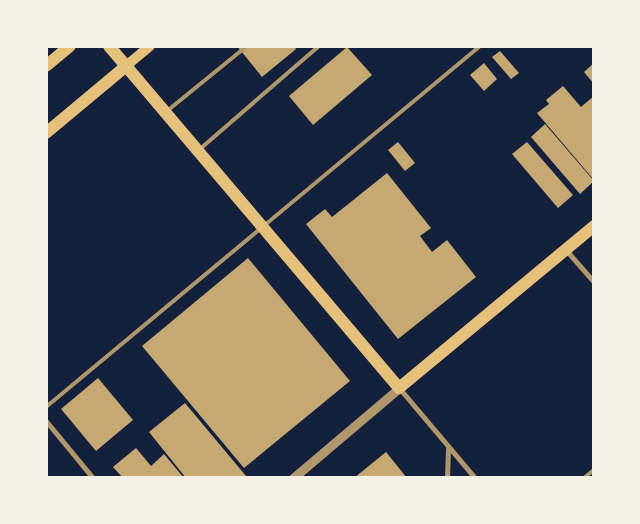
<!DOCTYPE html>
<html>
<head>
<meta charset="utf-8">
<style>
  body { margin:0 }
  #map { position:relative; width:640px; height:524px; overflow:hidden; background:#14213d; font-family:"Titillium Web",sans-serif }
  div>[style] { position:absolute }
  .building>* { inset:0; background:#c6a872 }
  .service>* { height:4px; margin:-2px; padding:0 2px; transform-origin:2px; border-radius:2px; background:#b1986c }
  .minor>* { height:5px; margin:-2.5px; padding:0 2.5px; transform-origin:2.5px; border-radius:2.5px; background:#b1986c }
  .tertiary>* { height:9px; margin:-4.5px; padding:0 4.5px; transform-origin:4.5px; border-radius:4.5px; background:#b1986c }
  .secondary>* { height:10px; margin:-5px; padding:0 5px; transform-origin:5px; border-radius:5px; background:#e5c07b }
  .primary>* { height:12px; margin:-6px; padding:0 6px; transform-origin:6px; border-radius:6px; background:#e5c07b }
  span { translate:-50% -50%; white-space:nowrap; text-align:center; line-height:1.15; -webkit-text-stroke:4px #f6f1e7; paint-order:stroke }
  .frame { position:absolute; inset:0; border:48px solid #f6f1e7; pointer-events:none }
</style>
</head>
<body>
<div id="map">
  <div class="building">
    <i style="clip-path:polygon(237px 46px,294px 46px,296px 49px,262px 77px)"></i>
    <i style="clip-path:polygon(347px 47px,372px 75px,313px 125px,289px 96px)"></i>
    <i style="clip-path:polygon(500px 51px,519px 73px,511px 79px,492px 57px)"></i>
    <i style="clip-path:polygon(484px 63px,497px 79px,484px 91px,470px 75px)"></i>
    <i style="clip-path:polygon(594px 63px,594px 84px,584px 72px)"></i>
    <i style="clip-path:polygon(563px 86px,581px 107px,594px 96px,594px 180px,537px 113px,549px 104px,546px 100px)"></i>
    <i style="clip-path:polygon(545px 124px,594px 181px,580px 194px,531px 137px)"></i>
    <i style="clip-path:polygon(398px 142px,415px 163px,405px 171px,388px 150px)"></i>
    <i style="clip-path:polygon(527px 142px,573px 195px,558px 208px,512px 154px)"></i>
    <i style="clip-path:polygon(387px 173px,431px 228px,420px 236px,432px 252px,447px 240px,476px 277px,398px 339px,306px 224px,325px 209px,332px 217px)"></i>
    <i style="clip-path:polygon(248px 258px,350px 381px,244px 468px,142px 346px)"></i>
    <i style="clip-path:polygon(98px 378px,133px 420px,96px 451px,61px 409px)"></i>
    <i style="clip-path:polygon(185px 403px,246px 476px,244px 478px,186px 478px,149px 432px)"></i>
    <i style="clip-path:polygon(136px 448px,151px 466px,164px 454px,184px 478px,123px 478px,113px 467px)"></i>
    <i style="clip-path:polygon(386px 452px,407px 478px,354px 478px)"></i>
  </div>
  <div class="service">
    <i style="left:167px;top:111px;width:103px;rotate:-39.1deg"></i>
    <i style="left:200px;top:149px;width:157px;rotate:-40.9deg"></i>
    <i style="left:46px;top:407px;width:565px;rotate:-39.75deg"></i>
    <i style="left:584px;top:478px;width:13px;rotate:-39deg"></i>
  </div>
  <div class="minor">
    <i style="left:566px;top:250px;width:43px;rotate:48.8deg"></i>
    <i style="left:400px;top:389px;width:116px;rotate:49.9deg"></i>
    <i style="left:46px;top:421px;width:74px;rotate:50.5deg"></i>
    <i style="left:447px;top:478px;width:30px;rotate:-88deg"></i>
  </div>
  <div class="tertiary">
    <i style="left:293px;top:478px;width:139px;rotate:-40.3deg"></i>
  </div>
  <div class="secondary">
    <i style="left:126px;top:66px;width:31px;rotate:-40deg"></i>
  </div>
  <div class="primary">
    <i style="left:109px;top:46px;width:448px;rotate:49.7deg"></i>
    <i style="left:399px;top:388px;width:254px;rotate:-39.7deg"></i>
    <i style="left:46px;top:66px;width:31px;rotate:-40deg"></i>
    <i style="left:46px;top:133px;width:104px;rotate:-39.9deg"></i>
  </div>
  <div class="frame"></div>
</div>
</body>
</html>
